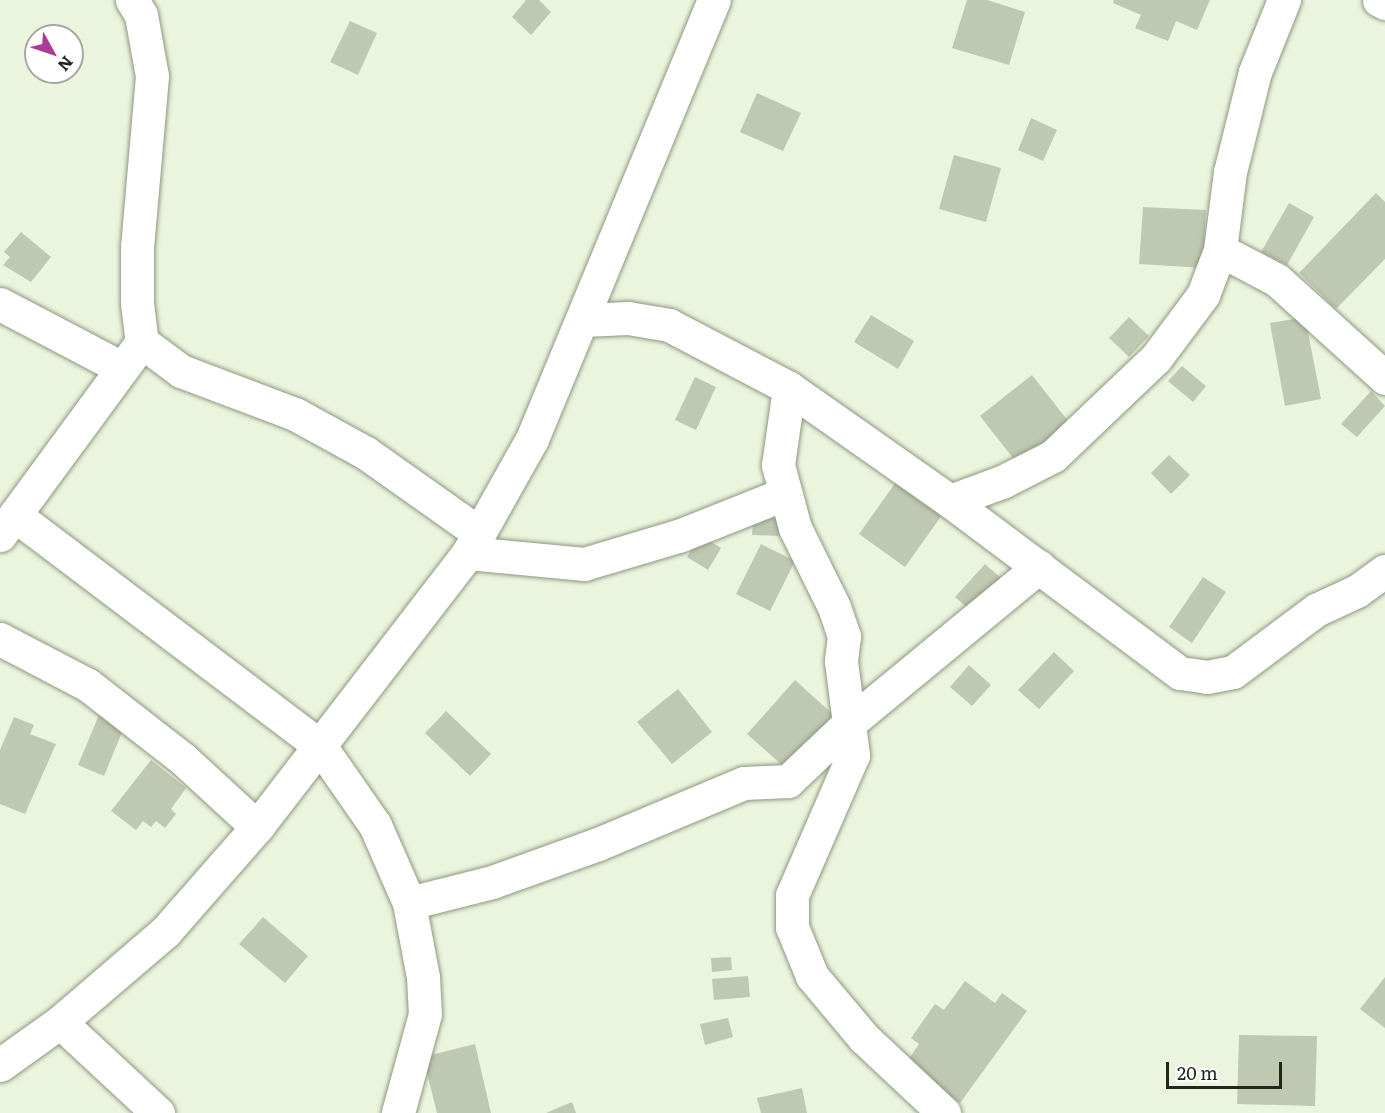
<!DOCTYPE html>
<html>
<head>
<meta charset="utf-8">
<style>
  body { margin:0 }
  #map { position:relative; width:1385px; height:1113px; overflow:hidden; background:#ebf5dd; font-family:Literata,serif }
  div>[style] { position:absolute }
  .building>* { inset:0; background:#bfc8b1 }
  .roads { filter:drop-shadow(0 0 2px #8e9781) drop-shadow(0 0 2px #8e9781) }
  .minor>* { height:33px; margin:-16.5px; padding:0 16.5px; transform-origin:16.5px; border-radius:16.5px; background:#fff }
  span { translate:-50% -50%; white-space:nowrap; text-align:center; line-height:1.15; -webkit-text-stroke:4.5px #fff; paint-order:stroke }
  .north { position:absolute; left:24px; top:24px; width:60px; height:60px; box-sizing:border-box; background:#fff; border:2px solid #a7a8a5; border-radius:50%; rotate:130deg; font-size:16px; font-weight:700; line-height:24px; text-align:center; color:#22261d }
  .north::after { content:''; display:block; margin:auto; width:21px; height:27px; background:#aa3b97; clip-path:polygon(50% 0,100% 100%,50% 72%,0 100%) }
  .scale { position:absolute; left:1166px; top:1062px; width:116px; height:27px; box-sizing:border-box; border:3px solid #22261d; border-top:0; padding-left:8px; font-size:18px; line-height:21px; white-space:nowrap; color:#22261d; -webkit-text-stroke:4px #fff; paint-order:stroke }
</style>
</head>
<body>
<div id="map">
  <div class="building">
    <i style="clip-path:polygon(526px 0,539px 0,551px 12px,531px 35px,512px 17px)"></i>
    <i style="clip-path:polygon(967px 0,987px 0,1025px 12px,1009px 65px,952px 48px)"></i>
    <i style="clip-path:polygon(1114px 0,1210px 0,1197px 30px,1176px 21px,1168px 41px,1135px 28px,1141px 15px,1113px 3px)"></i>
    <i style="clip-path:polygon(350px 21px,377px 33px,358px 75px,330px 62px)"></i>
    <i style="clip-path:polygon(757px 93px,801px 113px,783px 151px,740px 132px)"></i>
    <i style="clip-path:polygon(1031px 118px,1057px 130px,1043px 161px,1018px 150px)"></i>
    <i style="clip-path:polygon(954px 155px,1001px 168px,986px 222px,939px 209px)"></i>
    <i style="clip-path:polygon(1376px 193px,1385px 202px,1385px 259px,1336px 309px,1299px 273px)"></i>
    <i style="clip-path:polygon(1289px 203px,1314px 217px,1287px 265px,1261px 252px)"></i>
    <i style="clip-path:polygon(1143px 207px,1206px 210px,1203px 268px,1139px 264px)"></i>
    <i style="clip-path:polygon(21px 232px,51px 257px,31px 282px,3px 265px,10px 257px,4px 252px)"></i>
    <i style="clip-path:polygon(871px 315px,914px 341px,898px 369px,854px 342px)"></i>
    <i style="clip-path:polygon(1129px 317px,1149px 336px,1129px 357px,1109px 338px)"></i>
    <i style="clip-path:polygon(1305px 317px,1321px 399px,1285px 406px,1270px 323px)"></i>
    <i style="clip-path:polygon(1182px 366px,1206px 386px,1193px 402px,1168px 381px)"></i>
    <i style="clip-path:polygon(1032px 375px,1072px 426px,1020px 467px,980px 416px)"></i>
    <i style="clip-path:polygon(695px 377px,716px 387px,696px 430px,675px 420px)"></i>
    <i style="clip-path:polygon(1371px 391px,1385px 406px,1357px 437px,1341px 424px)"></i>
    <i style="clip-path:polygon(1169px 455px,1190px 475px,1171px 494px,1151px 473px)"></i>
    <i style="clip-path:polygon(901px 475px,947px 508px,905px 567px,859px 534px)"></i>
    <i style="clip-path:polygon(753px 518px,782px 519px,780px 536px,752px 535px)"></i>
    <i style="clip-path:polygon(700px 535px,721px 548px,708px 570px,687px 557px)"></i>
    <i style="clip-path:polygon(761px 544px,795px 561px,770px 611px,736px 594px)"></i>
    <i style="clip-path:polygon(985px 564px,1002px 579px,972px 612px,955px 597px)"></i>
    <i style="clip-path:polygon(1203px 577px,1226px 592px,1192px 643px,1169px 627px)"></i>
    <i style="clip-path:polygon(1054px 652px,1074px 671px,1039px 709px,1018px 690px)"></i>
    <i style="clip-path:polygon(969px 665px,991px 685px,972px 706px,950px 687px)"></i>
    <i style="clip-path:polygon(795px 680px,837px 718px,790px 772px,747px 734px)"></i>
    <i style="clip-path:polygon(678px 689px,712px 732px,672px 764px,637px 722px)"></i>
    <i style="clip-path:polygon(446px 711px,491px 754px,470px 776px,425px 733px)"></i>
    <i style="clip-path:polygon(99px 715px,125px 725px,104px 776px,78px 765px)"></i>
    <i style="clip-path:polygon(14px 717px,34px 725px,30px 734px,56px 744px,25px 814px,0 804px,0 750px)"></i>
    <i style="clip-path:polygon(151px 760px,186px 788px,171px 809px,176px 814px,165px 828px,156px 821px,151px 827px,143px 821px,136px 830px,111px 811px)"></i>
    <i style="clip-path:polygon(263px 917px,308px 956px,285px 983px,239px 944px)"></i>
    <i style="clip-path:polygon(731px 957px,732px 970px,712px 972px,711px 958px)"></i>
    <i style="clip-path:polygon(748px 976px,750px 997px,714px 1000px,712px 979px)"></i>
    <i style="clip-path:polygon(1385px 977px,1385px 1028px,1360px 1009px)"></i>
    <i style="clip-path:polygon(965px 981px,995px 1003px,1002px 993px,1027px 1011px,960px 1103px,906px 1063px,919px 1044px,911px 1038px,935px 1004px,944px 1010px)"></i>
    <i style="clip-path:polygon(728px 1018px,733px 1037px,705px 1045px,700px 1024px)"></i>
    <i style="clip-path:polygon(1239px 1035px,1317px 1036px,1315px 1106px,1237px 1104px)"></i>
    <i style="clip-path:polygon(475px 1044px,491px 1113px,437px 1113px,423px 1057px)"></i>
    <i style="clip-path:polygon(802px 1088px,807px 1113px,761px 1113px,757px 1098px)"></i>
    <i style="clip-path:polygon(572px 1102px,576px 1113px,546px 1113px)"></i>
  </div>
  <div class="roads">
    <div class="minor">
      <i style="left:132px;top:0;width:17px;rotate:59deg"></i>
      <i style="left:141px;top:15px;width:62px;rotate:79.8deg"></i>
      <i style="left:152px;top:76px;width:171px;rotate:95deg"></i>
      <i style="left:137px;top:246px;width:57px;rotate:90deg"></i>
      <i style="left:137px;top:303px;width:39px;rotate:83deg"></i>
      <i style="left:142px;top:342px;width:49px;rotate:36.6deg"></i>
      <i style="left:181px;top:371px;width:122px;rotate:20.7deg"></i>
      <i style="left:295px;top:414px;width:81px;rotate:28.8deg"></i>
      <i style="left:366px;top:453px;width:138px;rotate:35.3deg"></i>
      <i style="left:1379px;top:0;width:7px;rotate:27deg"></i>
      <i style="left:1220px;top:250px;width:64px;rotate:27.8deg"></i>
      <i style="left:1277px;top:280px;width:146px;rotate:42.2deg"></i>
      <i style="left:0;top:304px;width:138px;rotate:27.7deg"></i>
      <i style="left:583px;top:320px;width:45px;rotate:-2.5deg"></i>
      <i style="left:628px;top:318px;width:42px;rotate:9.7deg"></i>
      <i style="left:669px;top:325px;width:136px;rotate:27.7deg"></i>
      <i style="left:789px;top:388px;width:197px;rotate:35.1deg"></i>
      <i style="left:950px;top:501px;width:287px;rotate:36.8deg"></i>
      <i style="left:1180px;top:673px;width:27px;rotate:8deg"></i>
      <i style="left:1207px;top:677px;width:26px;rotate:-11deg"></i>
      <i style="left:1233px;top:672px;width:104px;rotate:-36.8deg"></i>
      <i style="left:1316px;top:610px;width:45px;rotate:-24.9deg"></i>
      <i style="left:1357px;top:591px;width:34px;rotate:-36deg"></i>
      <i style="left:789px;top:388px;width:78px;rotate:98.1deg"></i>
      <i style="left:778px;top:465px;width:65px;rotate:74.9deg"></i>
      <i style="left:795px;top:528px;width:88px;rotate:63.7deg"></i>
      <i style="left:834px;top:607px;width:31px;rotate:71deg"></i>
      <i style="left:844px;top:636px;width:25px;rotate:97deg"></i>
      <i style="left:841px;top:661px;width:95px;rotate:82.7deg"></i>
      <i style="left:853px;top:755px;width:153px;rotate:113.5deg"></i>
      <i style="left:792px;top:895px;width:32px;rotate:90deg"></i>
      <i style="left:792px;top:927px;width:53px;rotate:67.8deg"></i>
      <i style="left:812px;top:976px;width:81px;rotate:50deg"></i>
      <i style="left:864px;top:1038px;width:110px;rotate:43.2deg"></i>
      <i style="left:950px;top:501px;width:55px;rotate:-20.1deg"></i>
      <i style="left:1002px;top:482px;width:57px;rotate:-27deg"></i>
      <i style="left:1053px;top:456px;width:142px;rotate:-43.6deg"></i>
      <i style="left:1156px;top:358px;width:79px;rotate:-53.3deg"></i>
      <i style="left:1203px;top:295px;width:48px;rotate:-69.3deg"></i>
      <i style="left:1220px;top:250px;width:79px;rotate:-82.7deg"></i>
      <i style="left:1230px;top:172px;width:103px;rotate:-76deg"></i>
      <i style="left:1255px;top:72px;width:78px;rotate:-68.1deg"></i>
      <i style="left:16px;top:516px;width:381px;rotate:37.1deg"></i>
      <i style="left:320px;top:746px;width:96px;rotate:55.2deg"></i>
      <i style="left:375px;top:825px;width:85px;rotate:66.4deg"></i>
      <i style="left:409px;top:903px;width:75px;rotate:79.3deg"></i>
      <i style="left:423px;top:977px;width:37px;rotate:87deg"></i>
      <i style="left:425px;top:1014px;width:103px;rotate:105.3deg"></i>
      <i style="left:0;top:535px;width:240px;rotate:-53.7deg"></i>
      <i style="left:468px;top:553px;width:117px;rotate:5.4deg"></i>
      <i style="left:584px;top:564px;width:101px;rotate:-16.6deg"></i>
      <i style="left:681px;top:535px;width:111px;rotate:-21.7deg"></i>
      <i style="left:0;top:639px;width:99px;rotate:27.6deg"></i>
      <i style="left:88px;top:685px;width:120px;rotate:37.9deg"></i>
      <i style="left:183px;top:759px;width:100px;rotate:42.6deg"></i>
      <i style="left:409px;top:903px;width:86px;rotate:-14.2deg"></i>
      <i style="left:492px;top:882px;width:113px;rotate:-19.7deg"></i>
      <i style="left:598px;top:844px;width:158px;rotate:-22.7deg"></i>
      <i style="left:744px;top:783px;width:44px;rotate:-2.6deg"></i>
      <i style="left:788px;top:781px;width:81px;rotate:-43.5deg"></i>
      <i style="left:847px;top:725px;width:249px;rotate:-39.5deg"></i>
      <i style="left:60px;top:1022px;width:134px;rotate:42.9deg"></i>
      <i style="left:0;top:1065px;width:74px;rotate:-35.6deg"></i>
      <i style="left:60px;top:1022px;width:140px;rotate:-40.6deg"></i>
      <i style="left:166px;top:931px;width:138px;rotate:-48.8deg"></i>
      <i style="left:257px;top:827px;width:346px;rotate:-52.4deg"></i>
      <i style="left:468px;top:553px;width:131px;rotate:-60.7deg"></i>
      <i style="left:532px;top:439px;width:475px;rotate:-67.5deg"></i>
    </div>
  </div>
  <div class="north">N</div>
  <div class="scale">20 m</div>
</div>
</body>
</html>
